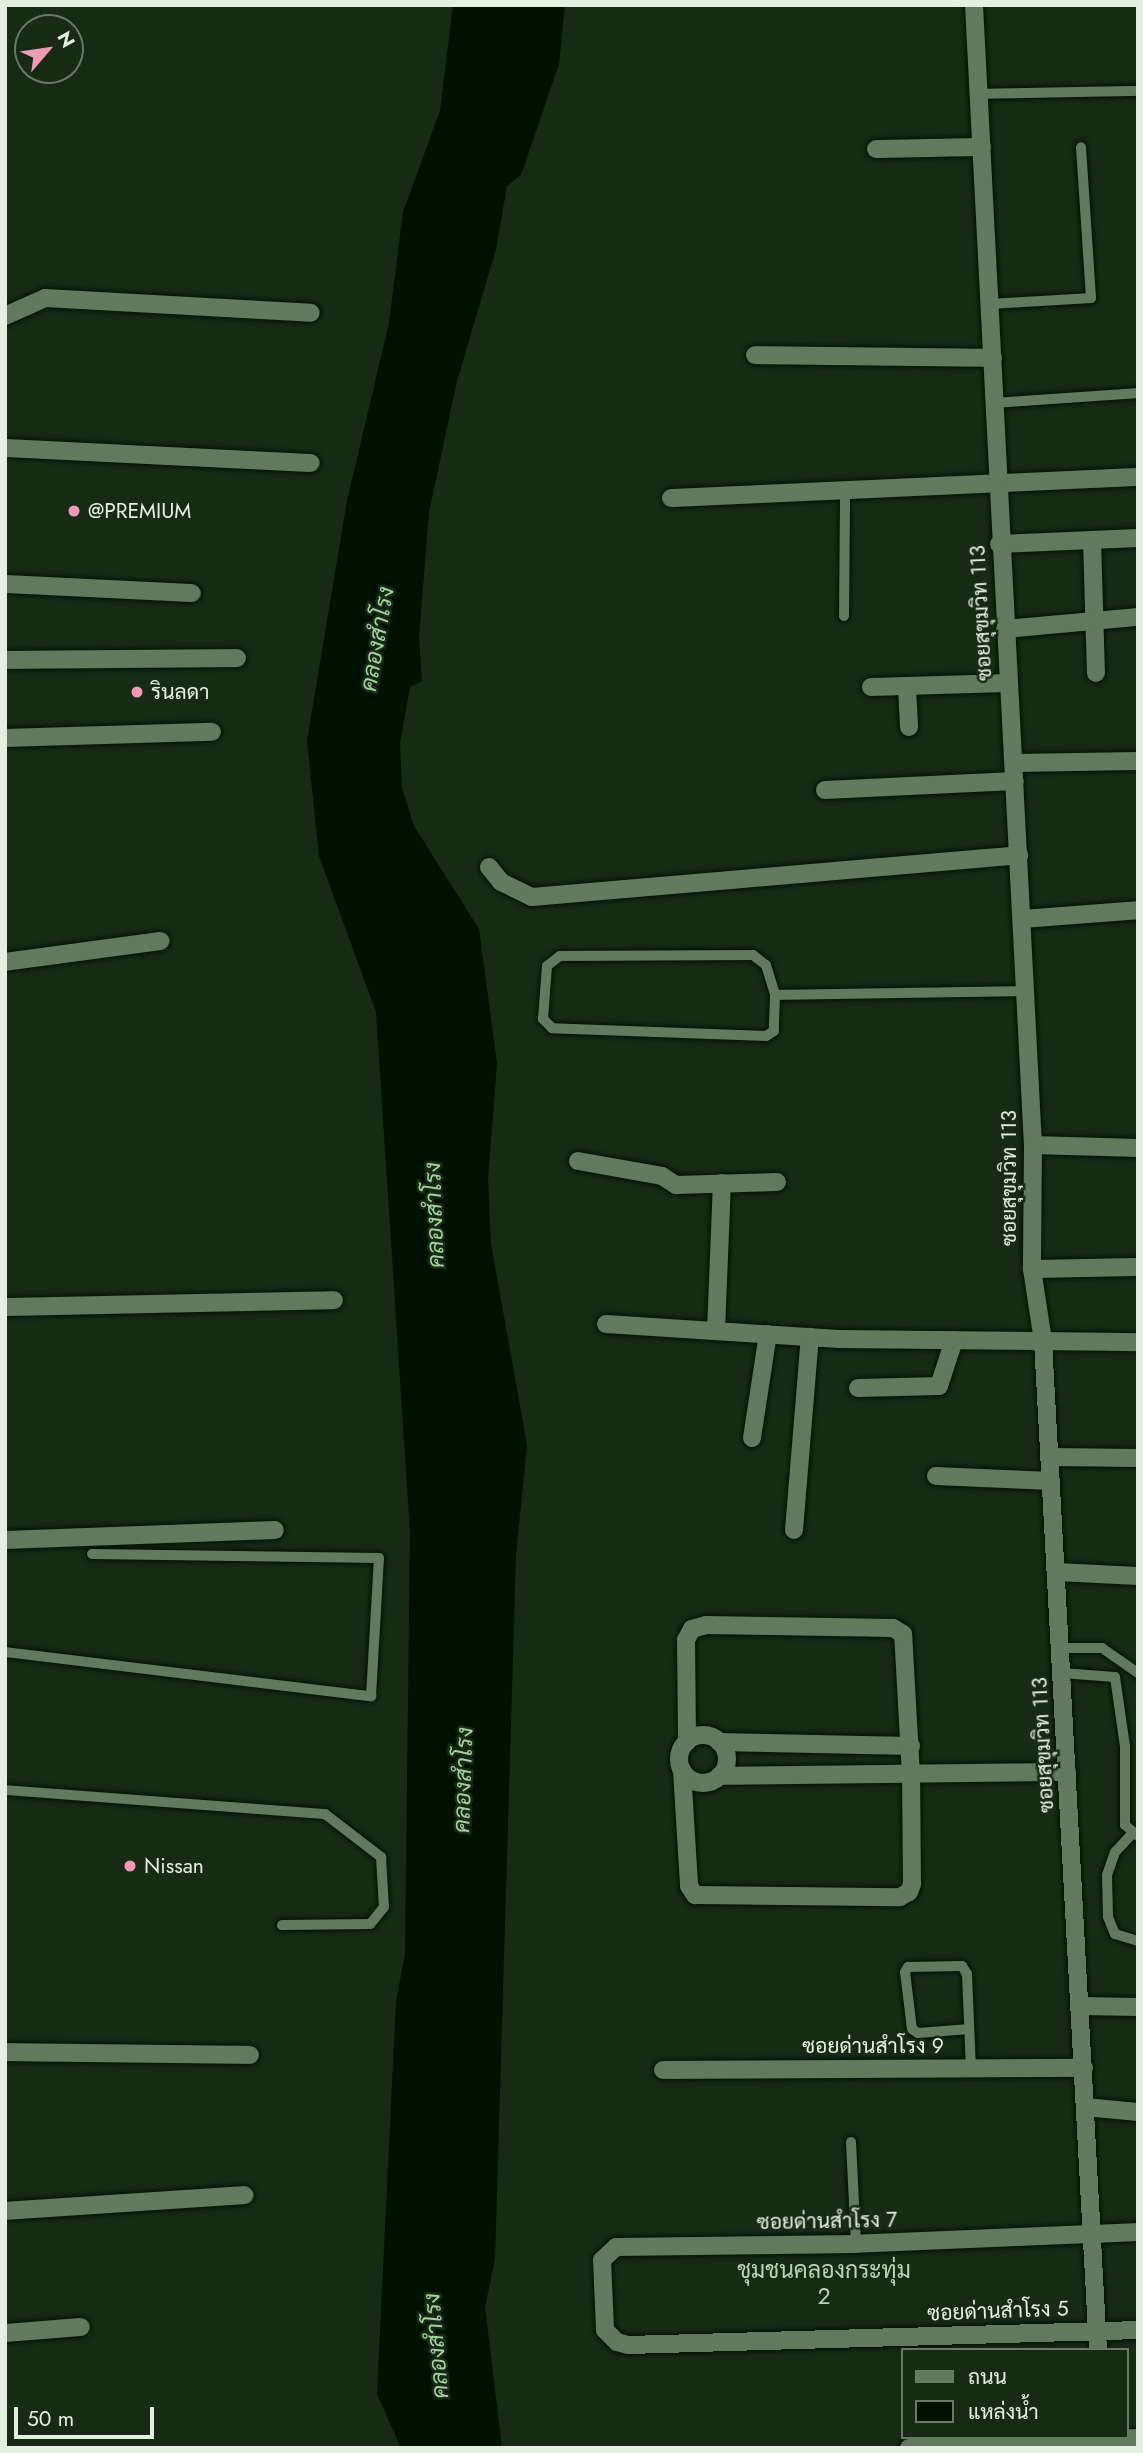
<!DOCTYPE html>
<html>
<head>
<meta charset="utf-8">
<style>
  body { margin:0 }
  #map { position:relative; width:1143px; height:2453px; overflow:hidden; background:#162a14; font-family:Jost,Sarabun,sans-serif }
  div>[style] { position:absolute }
  .water>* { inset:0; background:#010 }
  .roads { filter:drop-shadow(0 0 2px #021201) drop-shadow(0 0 2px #021201) }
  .service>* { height:10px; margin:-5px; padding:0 5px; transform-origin:5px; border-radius:5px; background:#62795f }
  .minor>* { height:18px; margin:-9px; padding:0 9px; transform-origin:9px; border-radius:9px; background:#62795f }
  .minor>.ring { margin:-9px; padding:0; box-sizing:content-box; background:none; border:18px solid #62795f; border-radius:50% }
  .secondary>* { height:18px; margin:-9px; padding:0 9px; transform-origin:9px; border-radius:9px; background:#62795f }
  .dots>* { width:19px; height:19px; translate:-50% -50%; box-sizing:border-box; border:4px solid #162a14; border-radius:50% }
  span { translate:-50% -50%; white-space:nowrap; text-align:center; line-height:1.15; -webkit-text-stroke:5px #162a14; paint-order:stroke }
  .poi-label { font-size:21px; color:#e3f0e2 }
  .left { translate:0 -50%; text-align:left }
  .street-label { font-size:21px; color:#e3f0e2 }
  .water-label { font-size:23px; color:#a4d29e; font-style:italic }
  .neighbourhood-label { font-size:23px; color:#bad2b6 }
  .frame { position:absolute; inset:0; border:7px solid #e3f0e2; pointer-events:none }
  .legend { position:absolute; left:901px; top:2348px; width:228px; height:91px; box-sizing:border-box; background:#162a14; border:2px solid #687966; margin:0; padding:9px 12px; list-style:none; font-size:21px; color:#e3f0e2 }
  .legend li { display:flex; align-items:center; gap:14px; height:35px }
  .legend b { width:35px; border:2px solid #687966 }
  .north { position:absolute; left:14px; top:14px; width:70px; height:70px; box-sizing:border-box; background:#162a14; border:2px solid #687966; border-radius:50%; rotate:61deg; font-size:19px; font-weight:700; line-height:28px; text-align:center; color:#e3f0e2 }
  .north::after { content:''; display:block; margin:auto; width:24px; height:32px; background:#f09ab6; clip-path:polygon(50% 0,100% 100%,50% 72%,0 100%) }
  .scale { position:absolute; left:14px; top:2407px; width:140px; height:32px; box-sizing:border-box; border:4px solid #e3f0e2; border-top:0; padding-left:9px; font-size:21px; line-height:24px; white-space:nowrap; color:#e3f0e2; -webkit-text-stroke:5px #162a14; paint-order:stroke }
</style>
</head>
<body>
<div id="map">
  <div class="water">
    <i style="clip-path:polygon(453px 5px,565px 5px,559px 64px,521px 175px,507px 186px,496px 249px,457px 381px,429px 512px,419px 637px,422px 681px,410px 687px,400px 743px,402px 788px,414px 826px,479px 929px,497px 1063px,488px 1179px,491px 1244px,527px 1445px,516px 1555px,495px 2259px,485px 2307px,502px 2448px,401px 2448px,377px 2394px,396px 2002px,405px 1953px,410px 1532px,376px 1012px,319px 856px,307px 741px,347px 501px,389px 323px,403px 212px,440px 111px)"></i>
  </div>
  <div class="roads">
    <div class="service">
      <i style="left:978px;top:94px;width:160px;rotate:-1.1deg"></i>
      <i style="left:990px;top:304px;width:101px;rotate:-3.4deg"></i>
      <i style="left:1091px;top:298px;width:151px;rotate:-93.8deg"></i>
      <i style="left:995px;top:403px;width:143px;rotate:-4deg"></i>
      <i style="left:844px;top:616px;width:127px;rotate:-89.5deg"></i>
      <i style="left:753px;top:955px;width:16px;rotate:38deg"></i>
      <i style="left:766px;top:965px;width:31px;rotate:73deg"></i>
      <i style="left:775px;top:995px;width:36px;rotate:92deg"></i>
      <i style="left:774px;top:1031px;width:9px;rotate:148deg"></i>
      <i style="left:766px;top:1036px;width:214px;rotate:-177.9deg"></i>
      <i style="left:552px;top:1028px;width:13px;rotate:-135deg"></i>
      <i style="left:543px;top:1019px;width:53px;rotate:-85.7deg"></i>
      <i style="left:547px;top:966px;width:16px;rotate:-38deg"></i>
      <i style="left:560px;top:956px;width:193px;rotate:-0.3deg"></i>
      <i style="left:775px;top:995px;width:251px;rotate:-0.9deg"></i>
      <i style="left:1061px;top:1648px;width:41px"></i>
      <i style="left:1102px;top:1648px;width:44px;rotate:34.8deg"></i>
      <i style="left:5px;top:1652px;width:369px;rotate:6.9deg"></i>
      <i style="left:371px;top:1696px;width:138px;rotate:-86.7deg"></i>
      <i style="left:379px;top:1558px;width:287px;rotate:-179.2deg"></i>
      <i style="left:1062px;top:1673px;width:53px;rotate:4.3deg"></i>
      <i style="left:1115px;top:1677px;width:70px;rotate:81.8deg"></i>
      <i style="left:1125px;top:1746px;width:79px;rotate:90deg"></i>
      <i style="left:1125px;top:1825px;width:17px;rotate:40deg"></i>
      <i style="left:5px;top:1790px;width:321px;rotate:4.3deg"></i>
      <i style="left:325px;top:1814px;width:71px;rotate:37.5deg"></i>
      <i style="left:381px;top:1857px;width:50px;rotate:86.6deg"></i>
      <i style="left:384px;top:1907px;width:22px;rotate:129deg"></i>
      <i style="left:370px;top:1924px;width:88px;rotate:179.3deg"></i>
      <i style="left:1131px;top:1835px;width:23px;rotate:133deg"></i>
      <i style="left:1115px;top:1852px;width:24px;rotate:109deg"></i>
      <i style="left:1107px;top:1875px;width:42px;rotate:88.6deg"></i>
      <i style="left:1108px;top:1917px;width:18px;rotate:68deg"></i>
      <i style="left:1115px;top:1934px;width:24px;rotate:17deg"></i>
      <i style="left:969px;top:2029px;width:51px;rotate:175.5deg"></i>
      <i style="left:918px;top:2033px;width:7px;rotate:-146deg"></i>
      <i style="left:912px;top:2029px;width:57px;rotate:-97deg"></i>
      <i style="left:905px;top:1972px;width:6px;rotate:-59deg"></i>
      <i style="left:908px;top:1967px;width:54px;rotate:-1.1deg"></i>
      <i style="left:962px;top:1966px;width:9px;rotate:58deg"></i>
      <i style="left:967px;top:1974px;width:95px;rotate:87.6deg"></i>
      <i style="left:851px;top:2142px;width:102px;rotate:87.2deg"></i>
    </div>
    <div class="minor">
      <i style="left:876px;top:149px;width:106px;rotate:-1.1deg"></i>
      <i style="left:5px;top:316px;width:44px;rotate:-24.2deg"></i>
      <i style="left:45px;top:298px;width:266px;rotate:3.2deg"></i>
      <i style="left:755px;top:355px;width:238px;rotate:0.7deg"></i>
      <i style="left:5px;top:448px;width:306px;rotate:2.8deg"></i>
      <i style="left:671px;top:498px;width:467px;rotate:-2.6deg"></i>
      <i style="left:1092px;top:540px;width:133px;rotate:88.3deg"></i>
      <i style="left:999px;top:544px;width:139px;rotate:-2.5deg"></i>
      <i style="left:5px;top:584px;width:187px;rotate:2.8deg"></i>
      <i style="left:1005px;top:629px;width:134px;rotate:-5.2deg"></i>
      <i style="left:5px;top:660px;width:232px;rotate:-0.5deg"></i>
      <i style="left:871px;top:687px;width:136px;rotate:-1.7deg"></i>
      <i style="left:907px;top:687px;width:40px;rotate:87.1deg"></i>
      <i style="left:5px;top:738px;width:207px;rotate:-1.7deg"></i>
      <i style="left:1014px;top:763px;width:124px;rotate:-0.9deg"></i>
      <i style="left:825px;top:790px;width:190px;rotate:-2.7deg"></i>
      <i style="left:489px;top:867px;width:19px;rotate:51deg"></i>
      <i style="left:501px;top:882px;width:34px;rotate:26deg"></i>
      <i style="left:532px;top:897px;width:489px;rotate:-4.9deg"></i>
      <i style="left:1022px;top:919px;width:116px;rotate:-4.4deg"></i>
      <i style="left:5px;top:962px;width:157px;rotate:-7.7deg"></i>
      <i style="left:1033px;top:1145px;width:105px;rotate:1.6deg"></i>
      <i style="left:578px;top:1161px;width:85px;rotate:10.1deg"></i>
      <i style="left:662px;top:1176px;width:17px;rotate:33deg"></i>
      <i style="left:676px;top:1185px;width:101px;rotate:-1.7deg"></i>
      <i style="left:1032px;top:1269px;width:106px;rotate:-1.1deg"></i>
      <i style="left:5px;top:1307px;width:329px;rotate:-1.2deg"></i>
      <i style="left:606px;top:1324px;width:233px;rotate:3.7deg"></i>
      <i style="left:839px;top:1339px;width:299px;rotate:0.6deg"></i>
      <i style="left:716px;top:1331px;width:148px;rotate:-87.7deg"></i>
      <i style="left:858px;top:1388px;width:81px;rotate:-1.4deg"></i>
      <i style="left:939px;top:1386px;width:48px;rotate:-71.9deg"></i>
      <i style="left:752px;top:1438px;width:105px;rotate:-81.3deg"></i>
      <i style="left:1050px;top:1457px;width:88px;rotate:0.7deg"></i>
      <i style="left:936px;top:1476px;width:115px;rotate:2.5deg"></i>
      <i style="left:794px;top:1530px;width:194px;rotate:-85.3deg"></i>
      <i style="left:5px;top:1540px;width:270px;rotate:-2.1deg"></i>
      <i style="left:1057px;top:1572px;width:81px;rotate:2.8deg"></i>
      <i class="ring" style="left:679px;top:1735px;width:30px;height:30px"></i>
      <i style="left:719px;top:1742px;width:192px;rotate:1.2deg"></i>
      <i style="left:682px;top:1770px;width:116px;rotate:86.5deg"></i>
      <i style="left:689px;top:1886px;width:11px;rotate:56deg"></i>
      <i style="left:695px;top:1895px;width:205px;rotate:0.6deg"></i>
      <i style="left:900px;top:1897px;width:10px;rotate:-29deg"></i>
      <i style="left:909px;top:1892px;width:9px;rotate:-69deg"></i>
      <i style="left:912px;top:1884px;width:109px;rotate:-90.5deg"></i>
      <i style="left:911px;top:1775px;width:141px;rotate:-93.2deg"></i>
      <i style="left:903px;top:1634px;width:12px;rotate:-149deg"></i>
      <i style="left:893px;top:1628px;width:187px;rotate:-179.1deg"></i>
      <i style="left:706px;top:1625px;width:15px;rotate:164deg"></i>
      <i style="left:692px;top:1629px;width:13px;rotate:119deg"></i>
      <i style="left:686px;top:1640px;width:102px;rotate:89.4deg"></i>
      <i style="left:719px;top:1776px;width:348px;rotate:-0.7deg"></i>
      <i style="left:1081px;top:2006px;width:57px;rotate:1deg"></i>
      <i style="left:5px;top:2052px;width:245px;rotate:0.7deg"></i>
      <i style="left:663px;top:2070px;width:421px;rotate:-0.3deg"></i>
      <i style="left:1085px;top:2107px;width:53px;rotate:5.4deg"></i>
      <i style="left:5px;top:2211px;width:240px;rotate:-3.8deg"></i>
      <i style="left:1138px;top:2232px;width:282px;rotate:177.6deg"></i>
      <i style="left:856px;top:2244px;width:240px;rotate:179.3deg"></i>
      <i style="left:616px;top:2247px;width:19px;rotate:137deg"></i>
      <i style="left:602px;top:2260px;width:70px;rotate:87.5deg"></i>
      <i style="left:605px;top:2330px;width:17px;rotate:45deg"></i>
      <i style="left:617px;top:2342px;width:11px;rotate:15deg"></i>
      <i style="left:628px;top:2345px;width:510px;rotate:-1.68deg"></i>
      <i style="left:5px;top:2333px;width:76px;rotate:-4.5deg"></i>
      <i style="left:909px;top:2448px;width:229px;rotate:-2.5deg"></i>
    </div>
    <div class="secondary">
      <i style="left:974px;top:5px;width:1142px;rotate:87.04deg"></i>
      <i style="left:1033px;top:1145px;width:124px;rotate:90.5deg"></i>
      <i style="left:1032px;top:1269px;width:73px;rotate:81.3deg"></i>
      <i style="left:1043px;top:1341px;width:1010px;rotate:86.88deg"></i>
      <i style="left:1103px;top:2437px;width:11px;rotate:85deg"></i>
    </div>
  </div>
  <div class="dots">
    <i style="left:74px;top:511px;background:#f09ab6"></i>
    <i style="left:137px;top:692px;background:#f09ab6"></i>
    <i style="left:130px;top:1866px;background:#f09ab6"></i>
  </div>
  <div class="poi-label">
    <span class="left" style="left:88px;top:511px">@PREMIUM</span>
    <span class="left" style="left:151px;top:692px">รินลดา</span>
    <span class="left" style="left:144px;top:1866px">Nissan</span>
  </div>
  <div class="street-label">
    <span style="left:981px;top:613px;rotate:-93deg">ซอยสุขุมวิท 113</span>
    <span style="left:1009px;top:1178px;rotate:-90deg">ซอยสุขุมวิท 113</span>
    <span style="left:1043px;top:1745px;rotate:-93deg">ซอยสุขุมวิท 113</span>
    <span style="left:873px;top:2046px">ซอยด่านสำโรง 9</span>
    <span style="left:827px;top:2221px;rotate:-1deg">ซอยด่านสำโรง 7</span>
    <span style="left:998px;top:2311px;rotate:-2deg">ซอยด่านสำโรง 5</span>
  </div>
  <div class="water-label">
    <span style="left:377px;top:639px;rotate:-80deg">คลองสำโรง</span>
    <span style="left:434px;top:1215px;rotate:-92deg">คลองสำโรง</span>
    <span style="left:463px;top:1780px;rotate:-88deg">คลองสำโรง</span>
    <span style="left:436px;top:2346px;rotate:-95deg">คลองสำโรง</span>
  </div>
  <div class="neighbourhood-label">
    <span style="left:824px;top:2283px">ชุมชนคลองกระทุ่ม<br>2</span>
  </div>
  <div class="frame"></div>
  <ul class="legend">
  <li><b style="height:9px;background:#62795f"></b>ถนน</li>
  <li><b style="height:19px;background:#010"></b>แหล่งน้ำ</li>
  </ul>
  <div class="north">N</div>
  <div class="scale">50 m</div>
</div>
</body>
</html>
